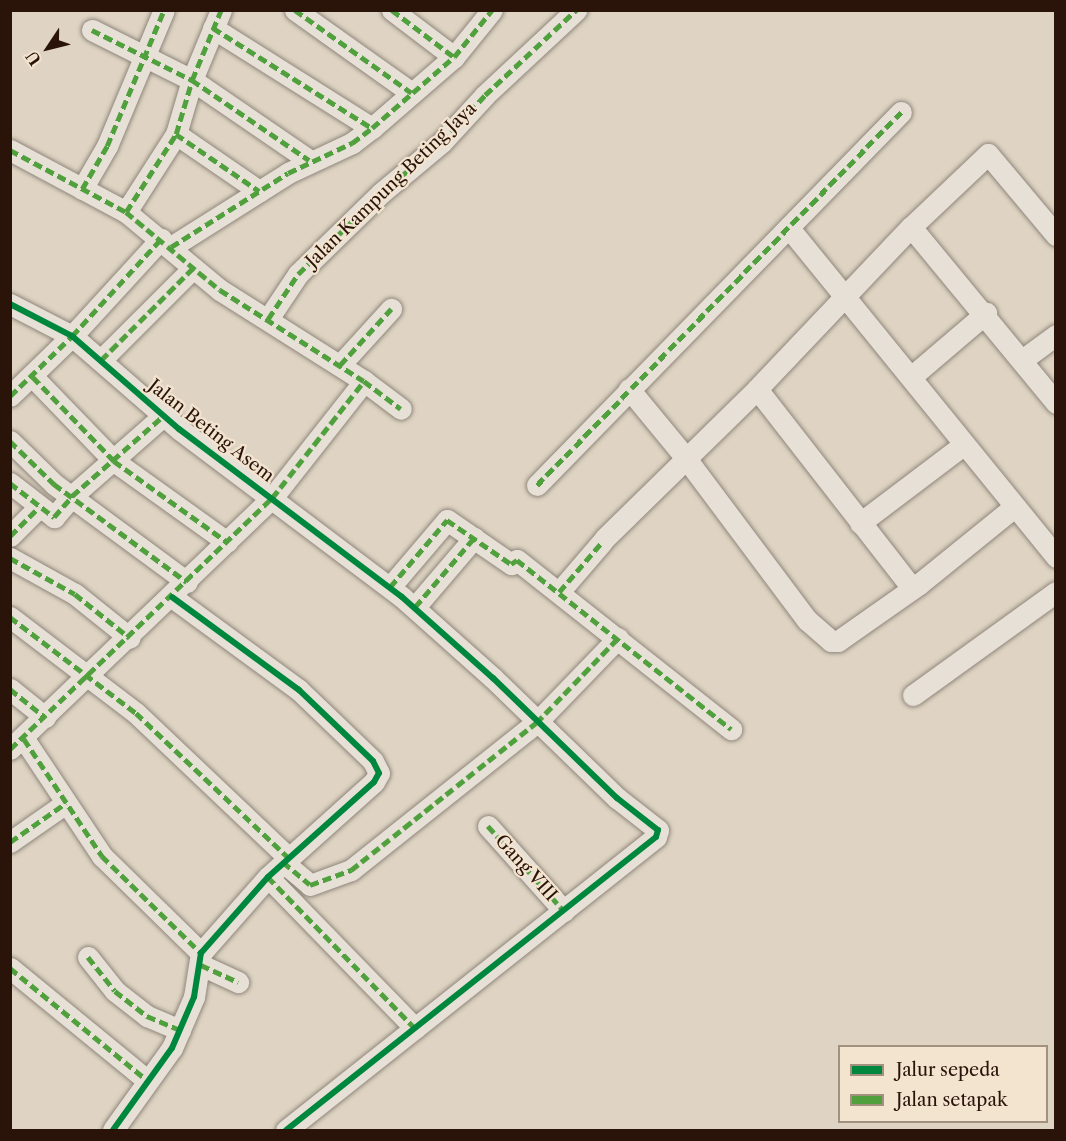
<!DOCTYPE html>
<html>
<head>
<meta charset="utf-8">
<style>
  body { margin:0 }
  #map { position:relative; width:1066px; height:1141px; overflow:hidden; background:#dfd4c3; font-family:"Libre Caslon Text",serif }
  div>[style] { position:absolute }
  .roads { filter:drop-shadow(0 0 2px #8f867b) drop-shadow(0 0 2px #8f867b) }
  .street>* { height:21px; margin:-10.5px; padding:0 10.5px; transform-origin:10.5px; border-radius:10.5px; background:#e7e0d7 }
  .quiet>* { height:4.5px; margin-top:-2.25px; transform-origin:0; background:repeating-linear-gradient(90deg,#51a03e 0 9px,transparent 0 13.5px) }
  .cycleway>* { height:6px; margin:-3px; padding:0 3px; transform-origin:3px; border-radius:3px; background:#00873e }
  span { translate:-50% -50%; white-space:nowrap; text-align:center; line-height:1.15; -webkit-text-stroke:4.5px #f3e4d0; paint-order:stroke }
  .street-label { font-size:18px; color:#2a1409 }
  .frame { position:absolute; inset:0; border:12px solid #2a1409; pointer-events:none }
  .legend { position:absolute; left:838px; top:1045px; width:210px; height:78px; box-sizing:border-box; background:#f3e4d0; border:2px solid #a39180; margin:0; padding:8px 10px; list-style:none; font-size:18px; color:#2a1409 }
  .legend li { display:flex; align-items:center; gap:12px; height:30px }
  .legend b { width:30px; border:2px solid #a39180 }
  .north { position:absolute; left:18px; top:18px; width:60px; height:60px; -webkit-text-stroke:4px #f3e4d0; paint-order:stroke; rotate:235deg; font-size:16px; font-weight:700; line-height:24px; text-align:center; color:#2a1409 }
  .north::after { content:''; display:block; margin:auto; width:21px; height:27px; background:#2a1409; clip-path:polygon(50% 0,100% 100%,50% 72%,0 100%) }
</style>
</head>
<body>
<div id="map">
  <div class="roads">
    <div class="street">
      <i style="left:295px;top:10px;width:143px;rotate:35.4deg"></i>
      <i style="left:392px;top:10px;width:78px;rotate:37.2deg"></i>
      <i style="left:213px;top:28px;width:188px;rotate:32.2deg"></i>
      <i style="left:92px;top:30px;width:112px;rotate:26.6deg"></i>
      <i style="left:192px;top:80px;width:142px;rotate:34.4deg"></i>
      <i style="left:176px;top:134px;width:101px;rotate:34.5deg"></i>
      <i style="left:10px;top:150px;width:132px;rotate:28.1deg"></i>
      <i style="left:126px;top:212px;width:122px;rotate:39.7deg"></i>
      <i style="left:220px;top:290px;width:170px;rotate:32.3deg"></i>
      <i style="left:364px;top:381px;width:46px;rotate:37.1deg"></i>
      <i style="left:82px;top:189px;width:50px;rotate:-59.8deg"></i>
      <i style="left:107px;top:146px;width:147px;rotate:-67.3deg"></i>
      <i style="left:126px;top:212px;width:93px;rotate:-57.3deg"></i>
      <i style="left:176px;top:134px;width:56px;rotate:-73.5deg"></i>
      <i style="left:192px;top:80px;width:76px;rotate:-67.5deg"></i>
      <i style="left:911px;top:227px;width:228px;rotate:50.5deg"></i>
      <i style="left:789px;top:228px;width:424px;rotate:50.9deg"></i>
      <i style="left:171px;top:247px;width:138px;rotate:-32.3deg"></i>
      <i style="left:288px;top:173px;width:71px;rotate:-25.1deg"></i>
      <i style="left:352px;top:143px;width:25px;rotate:-37deg"></i>
      <i style="left:372px;top:128px;width:108px;rotate:-40.9deg"></i>
      <i style="left:454px;top:57px;width:60px;rotate:-51deg"></i>
      <i style="left:10px;top:304px;width:70px;rotate:27.3deg"></i>
      <i style="left:72px;top:336px;width:142px;rotate:41deg"></i>
      <i style="left:179px;top:429px;width:279px;rotate:37deg"></i>
      <i style="left:402px;top:597px;width:122px;rotate:41.7deg"></i>
      <i style="left:493px;top:678px;width:173px;rotate:44.1deg"></i>
      <i style="left:617px;top:798px;width:52px;rotate:38deg"></i>
      <i style="left:658px;top:830px;width:7px;rotate:106deg"></i>
      <i style="left:656px;top:837px;width:472px;rotate:141.6deg"></i>
      <i style="left:268px;top:319px;width:54px;rotate:-56.3deg"></i>
      <i style="left:298px;top:274px;width:116px;rotate:-44.3deg"></i>
      <i style="left:381px;top:193px;width:80px;rotate:-39.9deg"></i>
      <i style="left:442px;top:142px;width:64px;rotate:-47.5deg"></i>
      <i style="left:485px;top:95px;width:125px;rotate:-43deg"></i>
      <i style="left:101px;top:360px;width:130px;rotate:-45deg"></i>
      <i style="left:1022px;top:360px;width:42px;rotate:-36.3deg"></i>
      <i style="left:340px;top:365px;width:76px;rotate:-47.7deg"></i>
      <i style="left:33px;top:377px;width:117px;rotate:46deg"></i>
      <i style="left:114px;top:461px;width:139px;rotate:35.6deg"></i>
      <i style="left:911px;top:377px;width:99px;rotate:-40.5deg"></i>
      <i style="left:629px;top:389px;width:88px;rotate:50.5deg"></i>
      <i style="left:685px;top:457px;width:204px;rotate:53.2deg"></i>
      <i style="left:807px;top:620px;width:32px;rotate:41deg"></i>
      <i style="left:831px;top:641px;width:7px"></i>
      <i style="left:838px;top:641px;width:99px;rotate:-35.1deg"></i>
      <i style="left:919px;top:584px;width:122px;rotate:-39deg"></i>
      <i style="left:757px;top:389px;width:251px;rotate:52.1deg"></i>
      <i style="left:10px;top:396px;width:86px;rotate:-44.1deg"></i>
      <i style="left:72px;top:336px;width:132px;rotate:-47.5deg"></i>
      <i style="left:10px;top:441px;width:62px;rotate:44.3deg"></i>
      <i style="left:54px;top:484px;width:165px;rotate:36.4deg"></i>
      <i style="left:10px;top:483px;width:56px;rotate:37.7deg"></i>
      <i style="left:54px;top:517px;width:28px;rotate:-49deg"></i>
      <i style="left:72px;top:496px;width:121px;rotate:-41.3deg"></i>
      <i style="left:537px;top:485px;width:521px;rotate:-45.7deg"></i>
      <i style="left:860px;top:523px;width:129px;rotate:-37.1deg"></i>
      <i style="left:10px;top:536px;width:41px;rotate:-45deg"></i>
      <i style="left:604px;top:539px;width:214px;rotate:-44.4deg"></i>
      <i style="left:757px;top:389px;width:224px;rotate:-46.5deg"></i>
      <i style="left:911px;top:227px;width:106px;rotate:-43.5deg"></i>
      <i style="left:988px;top:154px;width:106px;rotate:50deg"></i>
      <i style="left:10px;top:558px;width:74px;rotate:29deg"></i>
      <i style="left:75px;top:594px;width:70px;rotate:38.7deg"></i>
      <i style="left:390px;top:587px;width:88px;rotate:-49.6deg"></i>
      <i style="left:447px;top:520px;width:78px;rotate:34.5deg"></i>
      <i style="left:511px;top:564px;width:7px;rotate:-34deg"></i>
      <i style="left:517px;top:560px;width:273px;rotate:38.3deg"></i>
      <i style="left:559px;top:592px;width:66px;rotate:-49.3deg"></i>
      <i style="left:415px;top:607px;width:91px;rotate:-49.5deg"></i>
      <i style="left:10px;top:617px;width:158px;rotate:37.3deg"></i>
      <i style="left:136px;top:713px;width:209px;rotate:43.5deg"></i>
      <i style="left:10px;top:689px;width:45px;rotate:38.7deg"></i>
      <i style="left:913px;top:695px;width:176px;rotate:-35.8deg"></i>
      <i style="left:24px;top:739px;width:141px;rotate:56.3deg"></i>
      <i style="left:102px;top:856px;width:139px;rotate:44.4deg"></i>
      <i style="left:10px;top:749px;width:363px;rotate:-43.8deg"></i>
      <i style="left:272px;top:498px;width:149px;rotate:-51.8deg"></i>
      <i style="left:488px;top:826px;width:114px;rotate:48.2deg"></i>
      <i style="left:10px;top:842px;width:68px;rotate:-34.9deg"></i>
      <i style="left:283px;top:862px;width:35px;rotate:40deg"></i>
      <i style="left:310px;top:885px;width:44px;rotate:-20.1deg"></i>
      <i style="left:351px;top:870px;width:236px;rotate:-38.5deg"></i>
      <i style="left:536px;top:723px;width:118px;rotate:-46deg"></i>
      <i style="left:268px;top:877px;width:211px;rotate:45.8deg"></i>
      <i style="left:88px;top:957px;width:43px;rotate:51.5deg"></i>
      <i style="left:115px;top:991px;width:41px;rotate:38deg"></i>
      <i style="left:147px;top:1016px;width:36px;rotate:23deg"></i>
      <i style="left:201px;top:965px;width:41px;rotate:24.7deg"></i>
      <i style="left:10px;top:968px;width:177px;rotate:39.3deg"></i>
      <i style="left:113px;top:1130px;width:101px;rotate:-54.3deg"></i>
      <i style="left:172px;top:1048px;width:56px;rotate:-66.7deg"></i>
      <i style="left:194px;top:997px;width:45px;rotate:-81deg"></i>
      <i style="left:201px;top:953px;width:101px;rotate:-48.6deg"></i>
      <i style="left:268px;top:877px;width:142px;rotate:-41.9deg"></i>
      <i style="left:374px;top:782px;width:10px;rotate:-61deg"></i>
      <i style="left:379px;top:773px;width:13px;rotate:-117deg"></i>
      <i style="left:373px;top:761px;width:103px;rotate:-136.2deg"></i>
      <i style="left:299px;top:690px;width:157px;rotate:-143.8deg"></i>
    </div>
  </div>
  <div class="quiet">
    <i style="left:295px;top:10px;width:143px;rotate:35.4deg"></i>
    <i style="left:392px;top:10px;width:78px;rotate:37.2deg"></i>
    <i style="left:213px;top:28px;width:188px;rotate:32.2deg"></i>
    <i style="left:92px;top:30px;width:112px;rotate:26.6deg"></i>
    <i style="left:192px;top:80px;width:142px;rotate:34.4deg"></i>
    <i style="left:176px;top:134px;width:101px;rotate:34.5deg"></i>
    <i style="left:10px;top:150px;width:132px;rotate:28.1deg"></i>
    <i style="left:126px;top:212px;width:122px;rotate:39.7deg"></i>
    <i style="left:220px;top:290px;width:170px;rotate:32.3deg"></i>
    <i style="left:364px;top:381px;width:46px;rotate:37.1deg"></i>
    <i style="left:82px;top:189px;width:50px;rotate:-59.8deg"></i>
    <i style="left:107px;top:146px;width:147px;rotate:-67.3deg"></i>
    <i style="left:126px;top:212px;width:93px;rotate:-57.3deg"></i>
    <i style="left:176px;top:134px;width:56px;rotate:-73.5deg"></i>
    <i style="left:192px;top:80px;width:76px;rotate:-67.5deg"></i>
    <i style="left:171px;top:247px;width:138px;rotate:-32.3deg"></i>
    <i style="left:288px;top:173px;width:71px;rotate:-25.1deg"></i>
    <i style="left:352px;top:143px;width:25px;rotate:-37deg"></i>
    <i style="left:372px;top:128px;width:108px;rotate:-40.9deg"></i>
    <i style="left:454px;top:57px;width:60px;rotate:-51deg"></i>
    <i style="left:268px;top:319px;width:54px;rotate:-56.3deg"></i>
    <i style="left:298px;top:274px;width:116px;rotate:-44.3deg"></i>
    <i style="left:381px;top:193px;width:80px;rotate:-39.9deg"></i>
    <i style="left:442px;top:142px;width:64px;rotate:-47.5deg"></i>
    <i style="left:485px;top:95px;width:125px;rotate:-43deg"></i>
    <i style="left:101px;top:360px;width:130px;rotate:-45deg"></i>
    <i style="left:340px;top:365px;width:76px;rotate:-47.7deg"></i>
    <i style="left:33px;top:377px;width:117px;rotate:46deg"></i>
    <i style="left:114px;top:461px;width:139px;rotate:35.6deg"></i>
    <i style="left:10px;top:396px;width:86px;rotate:-44.1deg"></i>
    <i style="left:72px;top:336px;width:132px;rotate:-47.5deg"></i>
    <i style="left:10px;top:441px;width:62px;rotate:44.3deg"></i>
    <i style="left:54px;top:484px;width:165px;rotate:36.4deg"></i>
    <i style="left:10px;top:483px;width:56px;rotate:37.7deg"></i>
    <i style="left:54px;top:517px;width:28px;rotate:-49deg"></i>
    <i style="left:72px;top:496px;width:121px;rotate:-41.3deg"></i>
    <i style="left:537px;top:485px;width:521px;rotate:-45.7deg"></i>
    <i style="left:10px;top:536px;width:41px;rotate:-45deg"></i>
    <i style="left:10px;top:558px;width:74px;rotate:29deg"></i>
    <i style="left:75px;top:594px;width:70px;rotate:38.7deg"></i>
    <i style="left:390px;top:587px;width:88px;rotate:-49.6deg"></i>
    <i style="left:447px;top:520px;width:78px;rotate:34.5deg"></i>
    <i style="left:511px;top:564px;width:7px;rotate:-34deg"></i>
    <i style="left:517px;top:560px;width:273px;rotate:38.3deg"></i>
    <i style="left:559px;top:592px;width:66px;rotate:-49.3deg"></i>
    <i style="left:415px;top:607px;width:91px;rotate:-49.5deg"></i>
    <i style="left:10px;top:617px;width:158px;rotate:37.3deg"></i>
    <i style="left:136px;top:713px;width:209px;rotate:43.5deg"></i>
    <i style="left:10px;top:689px;width:45px;rotate:38.7deg"></i>
    <i style="left:24px;top:739px;width:141px;rotate:56.3deg"></i>
    <i style="left:102px;top:856px;width:139px;rotate:44.4deg"></i>
    <i style="left:10px;top:749px;width:363px;rotate:-43.8deg"></i>
    <i style="left:272px;top:498px;width:149px;rotate:-51.8deg"></i>
    <i style="left:488px;top:826px;width:114px;rotate:48.2deg"></i>
    <i style="left:10px;top:842px;width:68px;rotate:-34.9deg"></i>
    <i style="left:283px;top:862px;width:35px;rotate:40deg"></i>
    <i style="left:310px;top:885px;width:44px;rotate:-20.1deg"></i>
    <i style="left:351px;top:870px;width:236px;rotate:-38.5deg"></i>
    <i style="left:536px;top:723px;width:118px;rotate:-46deg"></i>
    <i style="left:268px;top:877px;width:211px;rotate:45.8deg"></i>
    <i style="left:88px;top:957px;width:43px;rotate:51.5deg"></i>
    <i style="left:115px;top:991px;width:41px;rotate:38deg"></i>
    <i style="left:147px;top:1016px;width:36px;rotate:23deg"></i>
    <i style="left:201px;top:965px;width:41px;rotate:24.7deg"></i>
    <i style="left:10px;top:968px;width:177px;rotate:39.3deg"></i>
  </div>
  <div class="cycleway">
    <i style="left:10px;top:304px;width:70px;rotate:27.3deg"></i>
    <i style="left:72px;top:336px;width:142px;rotate:41deg"></i>
    <i style="left:179px;top:429px;width:279px;rotate:37deg"></i>
    <i style="left:402px;top:597px;width:122px;rotate:41.7deg"></i>
    <i style="left:493px;top:678px;width:173px;rotate:44.1deg"></i>
    <i style="left:617px;top:798px;width:52px;rotate:38deg"></i>
    <i style="left:658px;top:830px;width:7px;rotate:106deg"></i>
    <i style="left:656px;top:837px;width:472px;rotate:141.6deg"></i>
    <i style="left:113px;top:1130px;width:101px;rotate:-54.3deg"></i>
    <i style="left:172px;top:1048px;width:56px;rotate:-66.7deg"></i>
    <i style="left:194px;top:997px;width:45px;rotate:-81deg"></i>
    <i style="left:201px;top:953px;width:101px;rotate:-48.6deg"></i>
    <i style="left:268px;top:877px;width:142px;rotate:-41.9deg"></i>
    <i style="left:374px;top:782px;width:10px;rotate:-61deg"></i>
    <i style="left:379px;top:773px;width:13px;rotate:-117deg"></i>
    <i style="left:373px;top:761px;width:103px;rotate:-136.2deg"></i>
    <i style="left:299px;top:690px;width:157px;rotate:-143.8deg"></i>
  </div>
  <div class="street-label">
    <span style="left:391px;top:185px;rotate:-44deg">Jalan Kampung Beting Jaya</span>
    <span style="left:211px;top:431px;rotate:38deg">Jalan Beting Asem</span>
    <span style="left:526px;top:868px;rotate:48deg">Gang VIII</span>
  </div>
  <div class="frame"></div>
  <ul class="legend">
  <li><b style="height:8px;background:#00873e"></b>Jalur sepeda</li>
  <li><b style="height:8px;background:#51a03e"></b>Jalan setapak</li>
  </ul>
  <div class="north">U</div>
</div>
</body>
</html>
